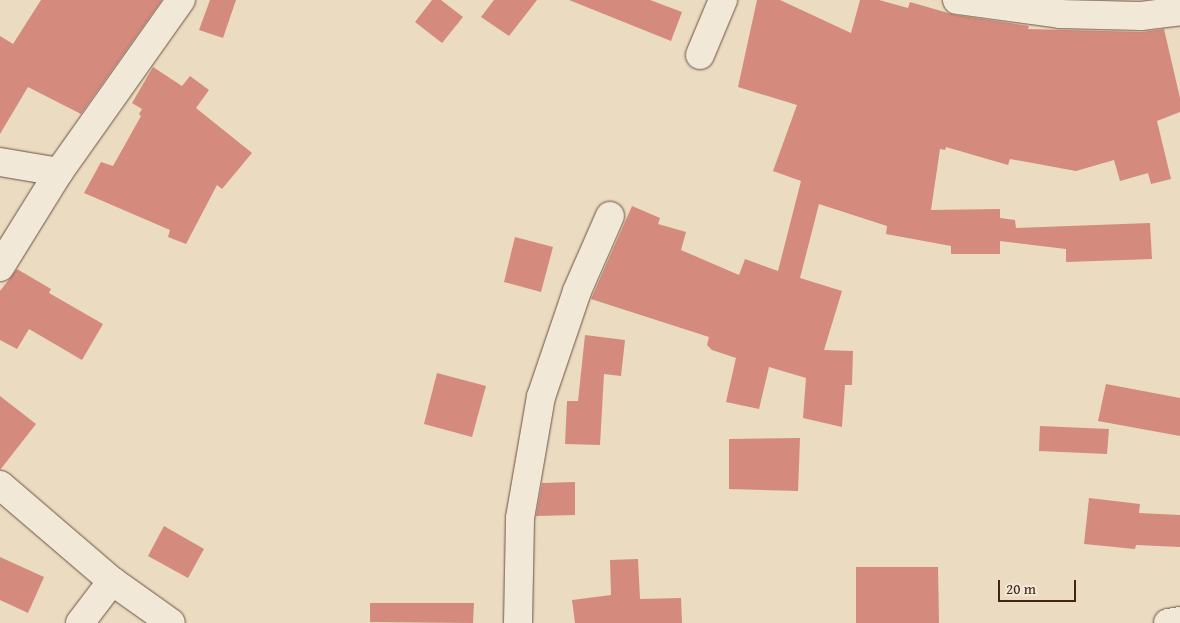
<!DOCTYPE html>
<html>
<head>
<meta charset="utf-8">
<style>
  body { margin:0 }
  #map { position:relative; width:1180px; height:623px; overflow:hidden; background:#ebdbc1; font-family:"Gentium Book Plus",serif }
  div>[style] { position:absolute }
  .building>* { inset:0; background:#d48a7d }
  .roads { filter:drop-shadow(0 0 1px #6c5240) drop-shadow(0 0 1px #6c5240) }
  .street>* { height:28px; margin:-14px; padding:0 14px; transform-origin:14px; border-radius:14px; background:#f2e8d7 }
  span { translate:-50% -50%; white-space:nowrap; text-align:center; line-height:1.15; -webkit-text-stroke:5px #f2e8d7; paint-order:stroke }
  .scale { position:absolute; left:998px; top:580px; width:78px; height:22px; box-sizing:border-box; border:2px solid #422415; border-top:0; padding-left:6px; font-size:15px; line-height:18px; white-space:nowrap; color:#422415; -webkit-text-stroke:4px #f2e8d7; paint-order:stroke }
</style>
</head>
<body>
<div id="map">
  <div class="building">
    <i style="clip-path:polygon(41px 0,162px 0,81px 114px,28px 87px,0 134px,0 36px,13px 44px)"></i>
    <i style="clip-path:polygon(210px 0,236px 0,223px 38px,199px 30px)"></i>
    <i style="clip-path:polygon(432px 0,441px 0,463px 17px,442px 43px,415px 22px)"></i>
    <i style="clip-path:polygon(494px 0,537px 0,509px 36px,481px 17px)"></i>
    <i style="clip-path:polygon(569px 0,650px 0,682px 12px,671px 41px)"></i>
    <i style="clip-path:polygon(757px 0,780px 0,851px 33px,860px 0,879px 0,908px 8px,910px 2px,955px 15px,1029px 26px,1028px 29px,1141px 32px,1164px 29px,1180px 98px,1180px 112px,1157px 121px,1171px 179px,1151px 184px,1148px 173px,1120px 181px,1114px 160px,1076px 171px,1010px 159px,1008px 165px,946px 147px,945px 150px,940px 149px,931px 210px,1000px 209px,1000px 218px,1015px 220px,1016px 228px,1150px 223px,1152px 259px,1066px 262px,1066px 249px,1000px 241px,1000px 254px,951px 254px,951px 246px,886px 234px,887px 226px,819px 204px,800px 278px,842px 291px,824px 350px,853px 351px,852px 385px,845px 385px,842px 427px,803px 418px,806px 378px,769px 367px,759px 409px,726px 402px,736px 358px,712px 350px,707px 345px,709px 337px,591px 299px,632px 206px,660px 218px,658px 224px,686px 232px,681px 250px,739px 275px,745px 259px,778px 271px,801px 181px,773px 171px,797px 105px,738px 87px)"></i>
    <i style="clip-path:polygon(153px 67px,182px 86px,190px 76px,209px 90px,196px 108px,252px 153px,222px 189px,217px 185px,186px 244px,168px 237px,170px 230px,84px 193px,101px 162px,113px 166px,141px 116px,139px 114px,142px 109px,132px 103px)"></i>
    <i style="clip-path:polygon(515px 237px,553px 247px,541px 292px,504px 282px)"></i>
    <i style="clip-path:polygon(17px 269px,51px 289px,49px 293px,103px 324px,82px 360px,29px 329px,17px 349px,0 340px,0 291px)"></i>
    <i style="clip-path:polygon(585px 335px,625px 340px,621px 376px,604px 374px,600px 445px,565px 444px,567px 401px,578px 401px)"></i>
    <i style="clip-path:polygon(437px 373px,486px 386px,472px 437px,424px 424px)"></i>
    <i style="clip-path:polygon(1106px 384px,1180px 398px,1180px 436px,1098px 421px)"></i>
    <i style="clip-path:polygon(0 396px,36px 424px,0 470px)"></i>
    <i style="clip-path:polygon(1040px 426px,1109px 429px,1107px 454px,1039px 451px)"></i>
    <i style="clip-path:polygon(800px 438px,798px 491px,729px 489px,729px 439px)"></i>
    <i style="clip-path:polygon(575px 482px,575px 515px,536px 516px,542px 483px)"></i>
    <i style="clip-path:polygon(1089px 498px,1140px 504px,1139px 513px,1180px 515px,1180px 547px,1136px 545px,1135px 549px,1084px 544px)"></i>
    <i style="clip-path:polygon(164px 526px,204px 549px,188px 578px,148px 556px)"></i>
    <i style="clip-path:polygon(0 557px,44px 577px,28px 613px,0 600px)"></i>
    <i style="clip-path:polygon(638px 559px,640px 599px,681px 598px,682px 623px,575px 623px,572px 600px,611px 595px,610px 560px)"></i>
    <i style="clip-path:polygon(856px 567px,938px 567px,939px 623px,856px 623px)"></i>
    <i style="clip-path:polygon(370px 603px,474px 603px,473px 623px,370px 622px)"></i>
  </div>
  <div class="roads">
    <div class="street">
      <i style="left:957px;top:0;width:104px;rotate:7.7deg"></i>
      <i style="left:1060px;top:14px;width:81px;rotate:1.4deg"></i>
      <i style="left:1141px;top:16px;width:39px;rotate:-7deg"></i>
      <i style="left:700px;top:55px;width:60px;rotate:-67.3deg"></i>
      <i style="left:0;top:162px;width:60px;rotate:9.6deg"></i>
      <i style="left:0;top:267px;width:112px;rotate:-58.2deg"></i>
      <i style="left:59px;top:172px;width:211px;rotate:-54.7deg"></i>
      <i style="left:0;top:485px;width:148px;rotate:40.6deg"></i>
      <i style="left:112px;top:581px;width:72px;rotate:35.4deg"></i>
      <i style="left:80px;top:623px;width:53px;rotate:-52.7deg"></i>
      <i style="left:518px;top:623px;width:105px;rotate:-88.9deg"></i>
      <i style="left:520px;top:518px;width:123px;rotate:-80.2deg"></i>
      <i style="left:541px;top:397px;width:112px;rotate:-71.2deg"></i>
      <i style="left:577px;top:291px;width:82px;rotate:-66.3deg"></i>
      <i style="left:1168px;top:623px;width:12px;rotate:-9deg"></i>
    </div>
  </div>
  <div class="scale">20 m</div>
</div>
</body>
</html>
